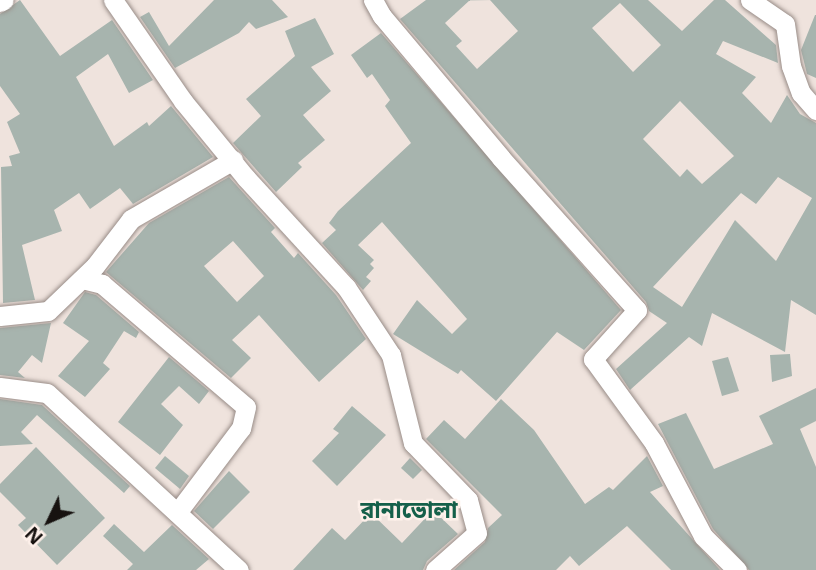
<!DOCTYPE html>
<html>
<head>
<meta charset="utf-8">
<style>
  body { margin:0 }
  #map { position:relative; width:816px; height:570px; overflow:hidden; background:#efe3dd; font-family:"Noto Sans","Noto Sans Bengali",sans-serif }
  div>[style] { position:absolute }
  .building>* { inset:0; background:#a7b4ae }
  .roads { filter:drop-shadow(0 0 2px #988c87) drop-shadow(0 0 2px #988c87) }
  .minor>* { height:19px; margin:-9.5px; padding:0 9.5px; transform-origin:9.5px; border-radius:9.5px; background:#fff }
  span { translate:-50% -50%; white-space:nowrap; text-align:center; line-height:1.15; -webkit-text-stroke:5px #fdf0ea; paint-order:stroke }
  .quarter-label { font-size:23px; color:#15604a; font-weight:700 }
  .north { position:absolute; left:14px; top:486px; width:70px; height:70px; -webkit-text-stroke:5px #fdf0ea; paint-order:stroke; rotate:226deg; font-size:19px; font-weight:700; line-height:28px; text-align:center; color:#171210 }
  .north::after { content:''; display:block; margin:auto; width:24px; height:32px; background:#171210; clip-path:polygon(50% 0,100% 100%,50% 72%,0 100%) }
</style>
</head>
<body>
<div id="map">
  <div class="building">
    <i style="clip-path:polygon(20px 0,60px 56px,112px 20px,153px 80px,129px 93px,108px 54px,76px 77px,114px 146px,147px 122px,149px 126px,171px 106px,213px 157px,133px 204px,120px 188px,90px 209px,79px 193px,54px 210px,62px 231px,22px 245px,35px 300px,3px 303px,1px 167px,12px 166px,9px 156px,20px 153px,7px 122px,20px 114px,0 86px,0 14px)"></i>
    <i style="clip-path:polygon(214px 0,272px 0,288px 17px,256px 29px,249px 22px,239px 33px,175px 68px,140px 17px,149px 12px,169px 46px)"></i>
    <i style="clip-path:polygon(evenodd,426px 0,470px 0,445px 23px,462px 41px,456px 46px,477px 69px,518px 31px,490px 0,648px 0,682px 31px,714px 0,725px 0,776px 45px,778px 63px,723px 41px,716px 54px,756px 77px,742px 93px,771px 123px,787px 95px,800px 114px,816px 123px,816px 315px,791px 300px,785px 352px,712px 313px,702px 346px,689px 337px,630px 390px,616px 369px,667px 323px,649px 311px,646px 302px,400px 19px,426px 0,620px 3px,661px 45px,633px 72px,592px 28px,620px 3px,426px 0,680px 101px,734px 156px,702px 184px,687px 169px,680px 177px,643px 139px,680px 101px,426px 0,778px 177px,812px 198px,776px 261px,735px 220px,682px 307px,653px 287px,741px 193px,756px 204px,778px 177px)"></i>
    <i style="clip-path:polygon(815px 15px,816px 15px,816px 78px,807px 74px,801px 50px)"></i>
    <i style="clip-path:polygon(315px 18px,334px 54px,311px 67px,331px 91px,303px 115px,325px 140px,298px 163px,302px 167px,276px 192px,233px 143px,261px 116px,246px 99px,295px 56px,285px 31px)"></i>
    <i style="clip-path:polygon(381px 33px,621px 310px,584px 350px,557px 332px,496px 401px,461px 370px,458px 374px,393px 334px,417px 300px,452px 334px,467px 319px,382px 222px,358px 245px,374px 260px,370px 264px,374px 268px,366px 277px,371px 281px,363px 290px,322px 243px,336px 230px,329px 223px,338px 211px,411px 143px,385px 106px,390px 100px,372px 74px,367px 78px,351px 55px)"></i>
    <i style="clip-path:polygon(evenodd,229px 177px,275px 228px,271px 232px,294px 258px,298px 253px,336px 295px,366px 339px,319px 382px,259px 315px,232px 340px,251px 358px,231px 378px,106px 272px,149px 223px,229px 177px,233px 241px,264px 276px,237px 302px,204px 266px,233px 241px)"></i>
    <i style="clip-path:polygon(85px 292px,96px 295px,139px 332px,136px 338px,124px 331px,103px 363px,110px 369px,85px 397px,58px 376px,89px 341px,63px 323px)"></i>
    <i style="clip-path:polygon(51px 323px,42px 363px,32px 355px,18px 372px,25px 378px,0 375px,0 328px)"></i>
    <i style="clip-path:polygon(790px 354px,792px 376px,772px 382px,770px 355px)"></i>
    <i style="clip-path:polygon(169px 357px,209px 391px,199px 404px,179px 386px,161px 404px,183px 425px,160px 455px,118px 422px)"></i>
    <i style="clip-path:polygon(728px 357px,739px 391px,722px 396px,712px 361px)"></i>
    <i style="clip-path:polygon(816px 388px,816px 421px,800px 429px,816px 467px,816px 570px,749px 570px,713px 529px,658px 424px,686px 413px,714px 469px,773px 444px,759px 416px)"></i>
    <i style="clip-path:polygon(0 399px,42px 405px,130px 486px,124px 493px,37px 415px,21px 432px,33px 444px,0 446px)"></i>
    <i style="clip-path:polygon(501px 399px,534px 430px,585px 504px,609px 487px,613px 490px,647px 456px,663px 486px,650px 492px,720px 570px,671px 570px,627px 526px,579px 566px,570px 556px,556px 570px,454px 570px,485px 542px,488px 528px,502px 515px,426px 439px,444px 420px,465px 439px)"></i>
    <i style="clip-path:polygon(352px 406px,386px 435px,337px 486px,312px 461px,339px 433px,333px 429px)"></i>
    <i style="clip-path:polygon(36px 447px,105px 518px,57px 565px,18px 525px,26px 518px,0 492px,0 484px)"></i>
    <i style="clip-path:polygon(165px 456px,189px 476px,180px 489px,155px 468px)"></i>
    <i style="clip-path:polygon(410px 458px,422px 470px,413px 479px,401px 468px)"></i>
    <i style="clip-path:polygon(229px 471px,250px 492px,213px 529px,194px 511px)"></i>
    <i style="clip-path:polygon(433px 510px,458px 534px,427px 561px,423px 570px,293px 570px,332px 528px,345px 540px,371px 513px,402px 543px)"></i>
    <i style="clip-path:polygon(114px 524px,144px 552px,172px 525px,209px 559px,196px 570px,127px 570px,133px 564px,103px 536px)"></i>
  </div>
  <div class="roads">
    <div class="minor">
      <i style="left:113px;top:0;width:123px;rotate:55.3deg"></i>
      <i style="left:183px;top:101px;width:99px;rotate:50.7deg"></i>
      <i style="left:246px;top:178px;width:148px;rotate:47.5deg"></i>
      <i style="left:346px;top:287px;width:82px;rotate:56.5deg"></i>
      <i style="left:391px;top:355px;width:91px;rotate:76deg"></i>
      <i style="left:413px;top:443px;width:79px;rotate:46deg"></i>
      <i style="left:468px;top:500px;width:34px;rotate:75deg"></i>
      <i style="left:477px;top:533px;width:56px;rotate:138.6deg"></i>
      <i style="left:373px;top:0;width:18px;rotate:61deg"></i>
      <i style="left:382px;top:16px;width:185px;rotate:50deg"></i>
      <i style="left:501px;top:158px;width:204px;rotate:48.2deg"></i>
      <i style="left:637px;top:310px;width:66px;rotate:131.9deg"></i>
      <i style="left:593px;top:359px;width:104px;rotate:54deg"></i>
      <i style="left:654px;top:443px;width:105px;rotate:62.2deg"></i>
      <i style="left:703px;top:536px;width:48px;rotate:45deg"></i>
      <i style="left:750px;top:0;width:42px;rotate:34.4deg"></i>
      <i style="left:785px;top:24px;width:42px;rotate:81.9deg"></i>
      <i style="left:791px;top:66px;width:29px;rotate:70deg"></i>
      <i style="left:801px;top:93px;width:23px;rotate:49deg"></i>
      <i style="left:0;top:2px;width:4px;rotate:-27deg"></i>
      <i style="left:82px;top:279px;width:21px;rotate:14deg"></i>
      <i style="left:102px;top:284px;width:189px;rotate:40.5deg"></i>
      <i style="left:246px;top:407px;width:22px;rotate:103deg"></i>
      <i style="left:241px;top:428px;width:106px;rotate:127deg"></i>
      <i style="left:0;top:316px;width:48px;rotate:-5.9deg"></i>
      <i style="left:48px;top:311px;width:65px;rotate:-43.8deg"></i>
      <i style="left:95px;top:266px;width:59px;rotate:-52.5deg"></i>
      <i style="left:131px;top:219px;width:118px;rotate:-30deg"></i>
      <i style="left:0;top:387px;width:47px;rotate:7.3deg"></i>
      <i style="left:47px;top:393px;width:261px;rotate:42.7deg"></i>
    </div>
  </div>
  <div class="quarter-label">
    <span style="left:409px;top:509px">রানাভোলা</span>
  </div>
  <div class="north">N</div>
</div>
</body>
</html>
